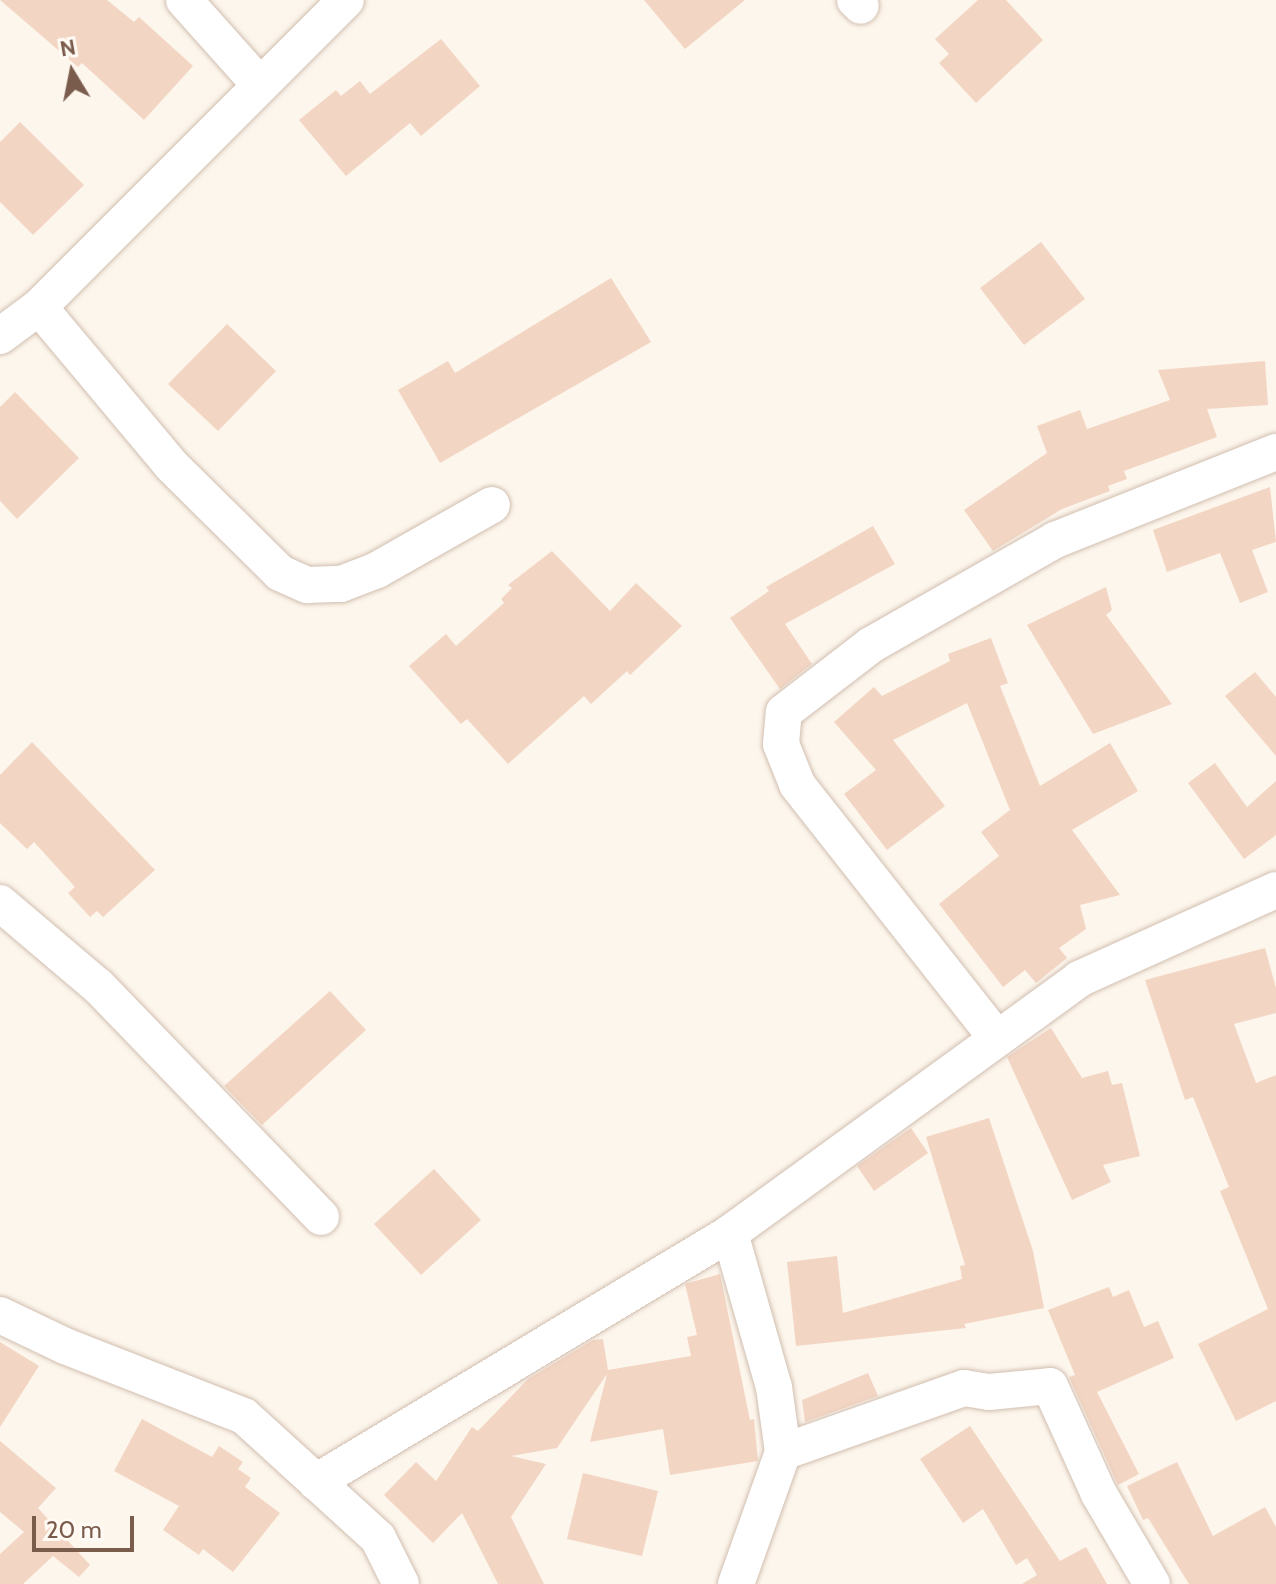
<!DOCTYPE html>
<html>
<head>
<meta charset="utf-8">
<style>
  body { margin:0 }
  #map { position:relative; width:1276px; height:1584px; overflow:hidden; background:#fdf6ec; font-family:Cabin,sans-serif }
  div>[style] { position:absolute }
  .building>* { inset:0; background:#f3d5c3 }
  .roads { filter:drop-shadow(0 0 2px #d1beb0) drop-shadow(0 0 2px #d1beb0) }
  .minor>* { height:36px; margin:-18px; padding:0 18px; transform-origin:18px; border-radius:18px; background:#fff }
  span { translate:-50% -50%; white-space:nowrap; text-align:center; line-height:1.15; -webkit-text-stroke:8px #fffaf3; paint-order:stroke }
  .north { position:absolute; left:32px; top:32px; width:80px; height:80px; -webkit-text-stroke:6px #fffaf3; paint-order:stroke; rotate:350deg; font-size:22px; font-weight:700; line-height:32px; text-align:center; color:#7a5c4d }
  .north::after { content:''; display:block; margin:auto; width:28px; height:36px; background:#7a5c4d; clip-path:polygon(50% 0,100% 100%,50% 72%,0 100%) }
  .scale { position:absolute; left:32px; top:1516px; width:102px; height:36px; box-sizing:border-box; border:4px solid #7a5c4d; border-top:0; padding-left:10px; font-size:24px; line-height:28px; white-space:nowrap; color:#7a5c4d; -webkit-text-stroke:6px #fffaf3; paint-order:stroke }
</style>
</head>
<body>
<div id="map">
  <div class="building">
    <i style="clip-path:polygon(0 0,107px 0,134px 22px,139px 17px,193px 66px,144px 120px,82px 63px,78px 67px)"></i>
    <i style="clip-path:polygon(644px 0,745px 0,685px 49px)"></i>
    <i style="clip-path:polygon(978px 0,1006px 0,1043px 40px,976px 103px,939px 63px,949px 54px,935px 39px)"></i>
    <i style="clip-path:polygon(441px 39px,480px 86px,421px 136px,410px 123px,346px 176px,299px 120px,336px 90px,341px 96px,360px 81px,370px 94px)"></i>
    <i style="clip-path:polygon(20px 122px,84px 185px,33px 235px,0 202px,0 142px)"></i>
    <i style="clip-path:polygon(1041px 242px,1085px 299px,1024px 345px,980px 288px)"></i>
    <i style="clip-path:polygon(611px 278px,651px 342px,440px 463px,398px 390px,448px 361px,455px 373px)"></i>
    <i style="clip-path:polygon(227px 324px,276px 371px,218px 431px,168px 384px)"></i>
    <i style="clip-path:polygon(1265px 361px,1268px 405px,1207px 409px,1217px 437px,1124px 471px,1127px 479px,1108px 486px,1110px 491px,1062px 509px,993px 551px,964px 510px,1047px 453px,1037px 426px,1080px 410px,1087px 429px,1170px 400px,1158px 370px)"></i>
    <i style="clip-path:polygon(15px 392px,79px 458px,17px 519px,0 501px,0 407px)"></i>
    <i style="clip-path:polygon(1270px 487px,1276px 542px,1252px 550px,1268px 592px,1240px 603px,1220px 553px,1167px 572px,1153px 530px)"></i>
    <i style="clip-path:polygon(873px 526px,895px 564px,785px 624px,812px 664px,780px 689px,730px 618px,769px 591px,766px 587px)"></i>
    <i style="clip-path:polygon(552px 551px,610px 611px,636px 583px,682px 626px,630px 675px,627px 671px,591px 704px,584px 696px,508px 764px,467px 719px,461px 724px,409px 666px,446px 634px,456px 646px,504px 603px,501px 599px,512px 588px,508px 585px)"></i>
    <i style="clip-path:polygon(1106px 587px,1112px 610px,1106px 615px,1172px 704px,1093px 734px,1027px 625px)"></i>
    <i style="clip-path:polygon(991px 638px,1008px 683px,1000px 686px,1040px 786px,1110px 743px,1138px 791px,1072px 830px,1120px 895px,1080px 905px,1086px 929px,1059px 948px,1067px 958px,1036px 983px,1025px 970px,1003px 987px,939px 904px,999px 856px,981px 832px,1010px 810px,967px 703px,893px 740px,945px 806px,887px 850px,844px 794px,876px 770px,834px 722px,874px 687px,882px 696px,950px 661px,948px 654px)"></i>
    <i style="clip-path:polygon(1255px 672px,1276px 697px,1276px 756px,1225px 696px)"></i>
    <i style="clip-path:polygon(32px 742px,155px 870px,103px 917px,97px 911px,90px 917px,68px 893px,75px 887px,34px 842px,27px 849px,0 823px,0 775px)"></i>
    <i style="clip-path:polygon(1215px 763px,1247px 807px,1276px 781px,1276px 835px,1244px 859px,1188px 783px)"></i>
    <i style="clip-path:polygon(1265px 948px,1276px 988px,1276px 1013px,1234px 1024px,1256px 1083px,1276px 1075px,1276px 1401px,1236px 1421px,1198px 1344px,1268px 1309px,1220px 1191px,1229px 1187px,1193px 1097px,1185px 1100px,1145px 980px)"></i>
    <i style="clip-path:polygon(330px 991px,366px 1030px,262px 1125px,224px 1086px)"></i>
    <i style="clip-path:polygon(1051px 1028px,1082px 1078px,1108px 1071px,1112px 1085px,1122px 1083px,1140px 1156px,1103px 1165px,1111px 1182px,1072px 1200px,1007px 1057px)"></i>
    <i style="clip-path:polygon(989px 1118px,1033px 1251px,1044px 1308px,964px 1324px,966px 1328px,796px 1346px,787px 1262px,837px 1256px,843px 1313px,962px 1279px,960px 1266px,965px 1265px,926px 1137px)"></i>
    <i style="clip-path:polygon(911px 1128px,928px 1153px,874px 1191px,857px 1166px)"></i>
    <i style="clip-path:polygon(434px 1169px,481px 1220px,421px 1275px,374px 1224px)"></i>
    <i style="clip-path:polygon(720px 1274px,750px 1420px,754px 1419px,758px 1461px,670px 1475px,663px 1429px,590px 1442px,607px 1374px,557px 1448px,511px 1456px,546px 1464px,511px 1517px,544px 1584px,498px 1584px,462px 1513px,433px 1543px,384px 1495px,416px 1462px,436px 1481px,472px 1427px,478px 1431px,528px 1379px,593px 1340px,603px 1339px,608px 1370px,691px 1356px,687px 1337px,697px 1335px,685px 1284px)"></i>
    <i style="clip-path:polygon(1109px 1287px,1113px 1297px,1129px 1290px,1144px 1327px,1158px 1321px,1174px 1358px,1097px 1392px,1139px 1474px,1118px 1485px,1069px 1377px,1075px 1375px,1048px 1310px)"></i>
    <i style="clip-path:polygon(0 1342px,39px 1366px,0 1427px)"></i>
    <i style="clip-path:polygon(868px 1373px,878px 1396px,805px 1422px,802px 1400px)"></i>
    <i style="clip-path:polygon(142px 1419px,212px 1457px,219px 1446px,243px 1462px,238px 1469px,251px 1478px,245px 1487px,280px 1513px,233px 1572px,203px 1549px,199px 1555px,163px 1530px,179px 1506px,114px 1471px)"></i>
    <i style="clip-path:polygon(970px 1426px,1060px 1561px,1086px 1547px,1107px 1584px,1022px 1584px,1037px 1575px,1027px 1558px,1016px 1565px,983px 1509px,963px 1523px,920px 1459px)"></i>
    <i style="clip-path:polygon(0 1441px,56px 1488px,38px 1508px,90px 1565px,79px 1577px,53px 1556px,23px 1584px,0 1584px,0 1554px,24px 1532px,0 1512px)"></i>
    <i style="clip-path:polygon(1177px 1462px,1213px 1536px,1265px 1507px,1276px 1527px,1276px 1584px,1189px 1584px,1148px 1518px,1143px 1520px,1127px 1486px)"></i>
    <i style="clip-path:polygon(583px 1473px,658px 1491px,642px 1556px,567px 1539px)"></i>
  </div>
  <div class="roads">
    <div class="minor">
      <i style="left:184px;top:0;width:113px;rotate:48.2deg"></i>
      <i style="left:855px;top:0;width:8px;rotate:45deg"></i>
      <i style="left:39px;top:307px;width:206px;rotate:50.1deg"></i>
      <i style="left:171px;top:465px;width:153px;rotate:44.7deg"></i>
      <i style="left:280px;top:573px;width:30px;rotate:24deg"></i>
      <i style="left:307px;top:585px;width:34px;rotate:-2deg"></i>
      <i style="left:341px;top:584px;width:39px;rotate:-21deg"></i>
      <i style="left:377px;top:570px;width:132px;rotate:-29.5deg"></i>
      <i style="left:0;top:336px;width:49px;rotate:-36.6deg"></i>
      <i style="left:39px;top:307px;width:434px;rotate:-45deg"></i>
      <i style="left:0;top:903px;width:128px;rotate:40.3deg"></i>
      <i style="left:98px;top:986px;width:321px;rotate:46deg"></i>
      <i style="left:995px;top:1036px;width:320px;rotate:-128.2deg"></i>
      <i style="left:797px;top:784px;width:43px;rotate:-111.8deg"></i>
      <i style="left:781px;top:744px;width:32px;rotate:-85deg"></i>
      <i style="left:784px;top:712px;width:110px;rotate:-37.6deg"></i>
      <i style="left:871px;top:645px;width:212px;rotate:-29.7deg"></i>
      <i style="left:1055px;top:540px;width:238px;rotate:-21.7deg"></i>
      <i style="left:730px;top:1233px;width:160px;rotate:74.1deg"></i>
      <i style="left:774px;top:1387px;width:66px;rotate:82.1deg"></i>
      <i style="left:783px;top:1452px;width:140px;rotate:109.6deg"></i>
      <i style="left:0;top:1315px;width:72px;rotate:25.5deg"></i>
      <i style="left:65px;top:1346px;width:192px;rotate:21.4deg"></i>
      <i style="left:244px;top:1416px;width:181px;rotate:42.3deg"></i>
      <i style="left:378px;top:1538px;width:51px;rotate:63.4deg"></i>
      <i style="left:783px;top:1452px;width:192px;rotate:-19.5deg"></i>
      <i style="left:964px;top:1388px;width:25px;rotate:9deg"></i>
      <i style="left:989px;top:1392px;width:61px;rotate:-5.6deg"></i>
      <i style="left:1050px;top:1386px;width:119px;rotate:65.6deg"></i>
      <i style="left:1099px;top:1494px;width:104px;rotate:59.5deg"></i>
      <i style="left:316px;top:1482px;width:483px;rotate:-31deg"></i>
      <i style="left:730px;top:1233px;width:432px;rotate:-36deg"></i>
      <i style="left:1079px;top:979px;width:216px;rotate:-24.3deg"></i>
    </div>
  </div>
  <div class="north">N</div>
  <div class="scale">20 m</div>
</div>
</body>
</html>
